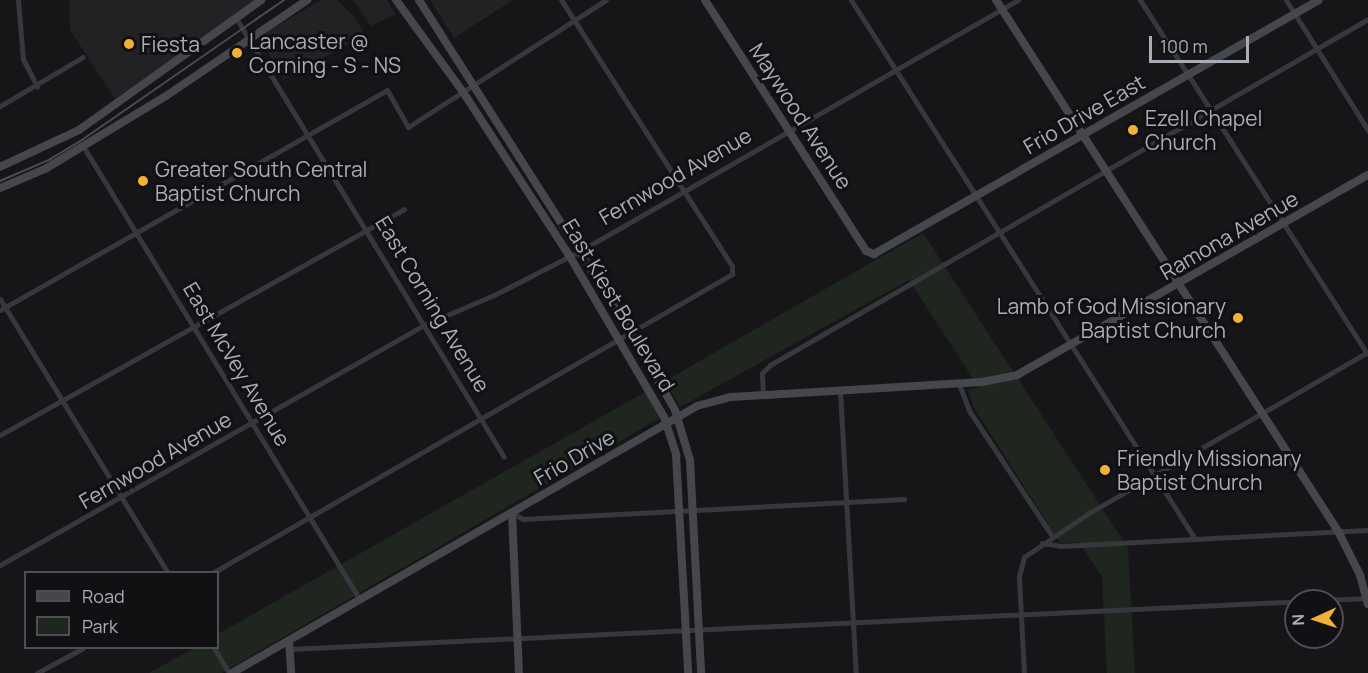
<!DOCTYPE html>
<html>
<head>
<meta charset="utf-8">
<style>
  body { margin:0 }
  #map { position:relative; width:1368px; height:673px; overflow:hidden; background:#161618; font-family:Manrope,sans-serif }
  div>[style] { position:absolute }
  .built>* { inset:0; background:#222225 }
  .green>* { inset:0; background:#1e261f }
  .street>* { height:5px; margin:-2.5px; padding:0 2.5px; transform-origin:2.5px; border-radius:2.5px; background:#37383d }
  .secondary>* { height:8px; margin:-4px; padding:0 4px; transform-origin:4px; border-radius:4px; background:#45474d }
  .tram>* { height:1.5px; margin:-0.75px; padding:0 0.75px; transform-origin:0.75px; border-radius:0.75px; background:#4a4c52 }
  .dots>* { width:16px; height:16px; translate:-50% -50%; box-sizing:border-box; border:3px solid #111113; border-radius:50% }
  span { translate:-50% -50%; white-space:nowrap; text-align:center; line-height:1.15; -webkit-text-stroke:6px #111113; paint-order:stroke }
  .poi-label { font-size:21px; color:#a8adb8 }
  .left { translate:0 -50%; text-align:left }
  .right { translate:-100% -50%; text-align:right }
  .street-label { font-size:21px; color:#a8adb8 }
  .legend { position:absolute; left:24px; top:571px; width:195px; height:78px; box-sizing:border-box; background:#111113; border:2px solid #4d4f55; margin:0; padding:8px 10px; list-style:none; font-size:18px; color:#a8adb8 }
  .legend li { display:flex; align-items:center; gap:12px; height:30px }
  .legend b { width:30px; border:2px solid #4d4f55 }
  .north { position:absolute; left:1284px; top:589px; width:60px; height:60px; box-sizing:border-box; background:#111113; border:2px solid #4d4f55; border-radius:50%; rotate:267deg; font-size:16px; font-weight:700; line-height:24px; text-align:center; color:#a8adb8 }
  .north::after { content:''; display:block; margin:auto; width:21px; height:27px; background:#f2b134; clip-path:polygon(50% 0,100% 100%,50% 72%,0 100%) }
  .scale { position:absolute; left:1149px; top:36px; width:100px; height:27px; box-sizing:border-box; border:3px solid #a8adb8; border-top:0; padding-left:8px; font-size:18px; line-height:21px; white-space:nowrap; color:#a8adb8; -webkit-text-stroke:4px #111113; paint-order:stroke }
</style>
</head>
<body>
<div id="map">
  <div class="built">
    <i style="clip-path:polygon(69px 0,257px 0,115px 99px,70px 30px)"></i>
    <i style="clip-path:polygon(321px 0,337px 0,355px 17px,365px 35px,283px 80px,260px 36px)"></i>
    <i style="clip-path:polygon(353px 0,387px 0,396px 14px,371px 26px)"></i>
    <i style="clip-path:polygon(430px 0,513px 0,454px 38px)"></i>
  </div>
  <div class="green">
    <i style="clip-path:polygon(923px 233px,1128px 548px,1135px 673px,1107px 673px,1102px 577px,1079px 542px,1060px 543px,973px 406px,968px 389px,979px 388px,909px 280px,680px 407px,665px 381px)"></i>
    <i style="clip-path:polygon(645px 392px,660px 418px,222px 673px,149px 673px,194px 648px,218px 648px,218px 634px)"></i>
  </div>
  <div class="street">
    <i style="left:18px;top:0;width:59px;rotate:85.2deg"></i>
    <i style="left:23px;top:59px;width:31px;rotate:63deg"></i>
    <i style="left:851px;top:0;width:639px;rotate:57.45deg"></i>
    <i style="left:1140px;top:0;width:420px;rotate:57.3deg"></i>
    <i style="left:1286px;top:0;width:154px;rotate:57.8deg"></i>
    <i style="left:236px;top:18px;width:514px;rotate:58.6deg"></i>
    <i style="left:0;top:106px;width:96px;rotate:-30.6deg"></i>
    <i style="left:83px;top:146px;width:532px;rotate:58.61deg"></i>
    <i style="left:0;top:299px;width:320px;rotate:58.5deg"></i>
    <i style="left:0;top:310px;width:445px;rotate:-29.6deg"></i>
    <i style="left:387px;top:90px;width:43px;rotate:60.4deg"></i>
    <i style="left:408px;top:127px;width:235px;rotate:-32.7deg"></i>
    <i style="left:959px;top:384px;width:30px;rotate:69deg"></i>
    <i style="left:970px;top:412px;width:149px;rotate:56.5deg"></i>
    <i style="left:840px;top:391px;width:282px;rotate:86.8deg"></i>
    <i style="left:763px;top:394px;width:21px;rotate:-93deg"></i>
    <i style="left:762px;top:373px;width:11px;rotate:-45deg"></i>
    <i style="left:770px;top:365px;width:691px;rotate:-30.05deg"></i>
    <i style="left:0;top:435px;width:463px;rotate:-29.2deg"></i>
    <i style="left:512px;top:513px;width:13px;rotate:29deg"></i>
    <i style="left:523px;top:519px;width:382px;rotate:-3deg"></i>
    <i style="left:1042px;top:543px;width:18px;rotate:9deg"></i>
    <i style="left:1060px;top:546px;width:308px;rotate:-3deg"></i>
    <i style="left:0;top:565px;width:487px;rotate:-29.5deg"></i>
    <i style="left:424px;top:325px;width:76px;rotate:-23.2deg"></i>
    <i style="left:494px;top:295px;width:97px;rotate:-27.1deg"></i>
    <i style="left:580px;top:251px;width:505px;rotate:-29.82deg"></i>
    <i style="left:214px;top:572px;width:598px;rotate:-29.91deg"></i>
    <i style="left:732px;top:274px;width:8px;rotate:-90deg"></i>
    <i style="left:732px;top:266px;width:316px;rotate:-122.7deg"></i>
    <i style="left:214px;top:648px;width:29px;rotate:59deg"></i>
    <i style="left:290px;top:649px;width:1078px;rotate:-2.71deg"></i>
    <i style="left:37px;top:673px;width:52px;rotate:-28.5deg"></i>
    <i style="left:1024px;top:673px;width:97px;rotate:-93deg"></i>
    <i style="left:1019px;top:576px;width:20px;rotate:-75deg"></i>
    <i style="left:1024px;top:557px;width:78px;rotate:-34.1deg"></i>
    <i style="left:1089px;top:513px;width:322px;rotate:-30deg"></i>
  </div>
  <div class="secondary">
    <i style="left:396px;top:0;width:114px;rotate:53.9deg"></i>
    <i style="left:463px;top:92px;width:194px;rotate:57deg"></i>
    <i style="left:569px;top:255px;width:188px;rotate:59.6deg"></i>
    <i style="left:664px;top:417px;width:40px;rotate:72deg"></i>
    <i style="left:676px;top:455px;width:218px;rotate:86.8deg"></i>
    <i style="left:419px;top:0;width:396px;rotate:57.5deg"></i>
    <i style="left:632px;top:334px;width:87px;rotate:60.5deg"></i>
    <i style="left:675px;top:410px;width:52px;rotate:73.3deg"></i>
    <i style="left:690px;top:460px;width:213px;rotate:87deg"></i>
    <i style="left:705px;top:0;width:298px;rotate:57.3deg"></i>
    <i style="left:866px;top:251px;width:9px;rotate:21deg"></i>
    <i style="left:874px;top:254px;width:512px;rotate:-29.72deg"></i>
    <i style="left:996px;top:0;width:632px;rotate:57.22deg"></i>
    <i style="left:1338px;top:531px;width:49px;rotate:63.4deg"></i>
    <i style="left:1360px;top:575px;width:30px;rotate:75deg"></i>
    <i style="left:0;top:167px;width:87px;rotate:-25.1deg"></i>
    <i style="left:79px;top:130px;width:224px;rotate:-35.5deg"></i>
    <i style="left:0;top:188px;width:49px;rotate:-22.9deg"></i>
    <i style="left:45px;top:169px;width:141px;rotate:-31.1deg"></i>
    <i style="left:166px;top:96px;width:171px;rotate:-34.2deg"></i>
    <i style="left:512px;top:513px;width:160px;rotate:87.5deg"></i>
    <i style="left:289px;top:641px;width:32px;rotate:86deg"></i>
    <i style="left:232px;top:673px;width:536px;rotate:-29.86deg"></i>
    <i style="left:697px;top:406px;width:35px;rotate:-15deg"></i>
    <i style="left:731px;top:397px;width:251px;rotate:-3.4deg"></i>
    <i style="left:982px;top:382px;width:36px;rotate:-11deg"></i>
    <i style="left:1017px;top:375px;width:404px;rotate:-29.7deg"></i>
  </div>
  <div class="tram">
    <i style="left:0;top:181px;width:53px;rotate:-23.2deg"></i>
    <i style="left:49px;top:160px;width:39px;rotate:-31deg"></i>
    <i style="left:82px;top:140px;width:246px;rotate:-34.7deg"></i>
  </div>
  <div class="dots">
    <i style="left:129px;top:44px;background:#f2b134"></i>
    <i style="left:237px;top:53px;background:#f2b134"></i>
    <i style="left:1133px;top:130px;background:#f2b134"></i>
    <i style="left:143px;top:181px;background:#f2b134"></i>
    <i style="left:1238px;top:318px;background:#f2b134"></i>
    <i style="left:1105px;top:470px;background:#f2b134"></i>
  </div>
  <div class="poi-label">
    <span class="left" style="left:249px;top:53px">Lancaster @<br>Corning - S - NS</span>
    <span class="left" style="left:141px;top:44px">Fiesta</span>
    <span class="left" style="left:1145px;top:130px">Ezell Chapel<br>Church</span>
    <span class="left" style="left:155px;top:181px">Greater South Central<br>Baptist Church</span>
    <span class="right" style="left:1226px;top:318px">Lamb of God Missionary<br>Baptist Church</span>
    <span class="left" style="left:1117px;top:470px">Friendly Missionary<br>Baptist Church</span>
  </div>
  <div class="street-label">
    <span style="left:1084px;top:114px;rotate:-30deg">Frio Drive East</span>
    <span style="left:801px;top:116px;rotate:57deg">Maywood Avenue</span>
    <span style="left:675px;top:176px;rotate:-30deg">Fernwood Avenue</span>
    <span style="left:1229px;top:235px;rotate:-30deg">Ramona Avenue</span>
    <span style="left:433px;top:304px;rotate:59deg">East Corning Avenue</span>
    <span style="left:619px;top:305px;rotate:59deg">East Kiest Boulevard</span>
    <span style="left:237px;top:364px;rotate:59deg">East McVey Avenue</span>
    <span style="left:574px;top:457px;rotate:-30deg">Frio Drive</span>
    <span style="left:155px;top:460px;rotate:-30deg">Fernwood Avenue</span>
  </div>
  <ul class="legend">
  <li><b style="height:8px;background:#45474d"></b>Road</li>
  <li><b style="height:16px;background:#1e261f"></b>Park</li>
  </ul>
  <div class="north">N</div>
  <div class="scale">100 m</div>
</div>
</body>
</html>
